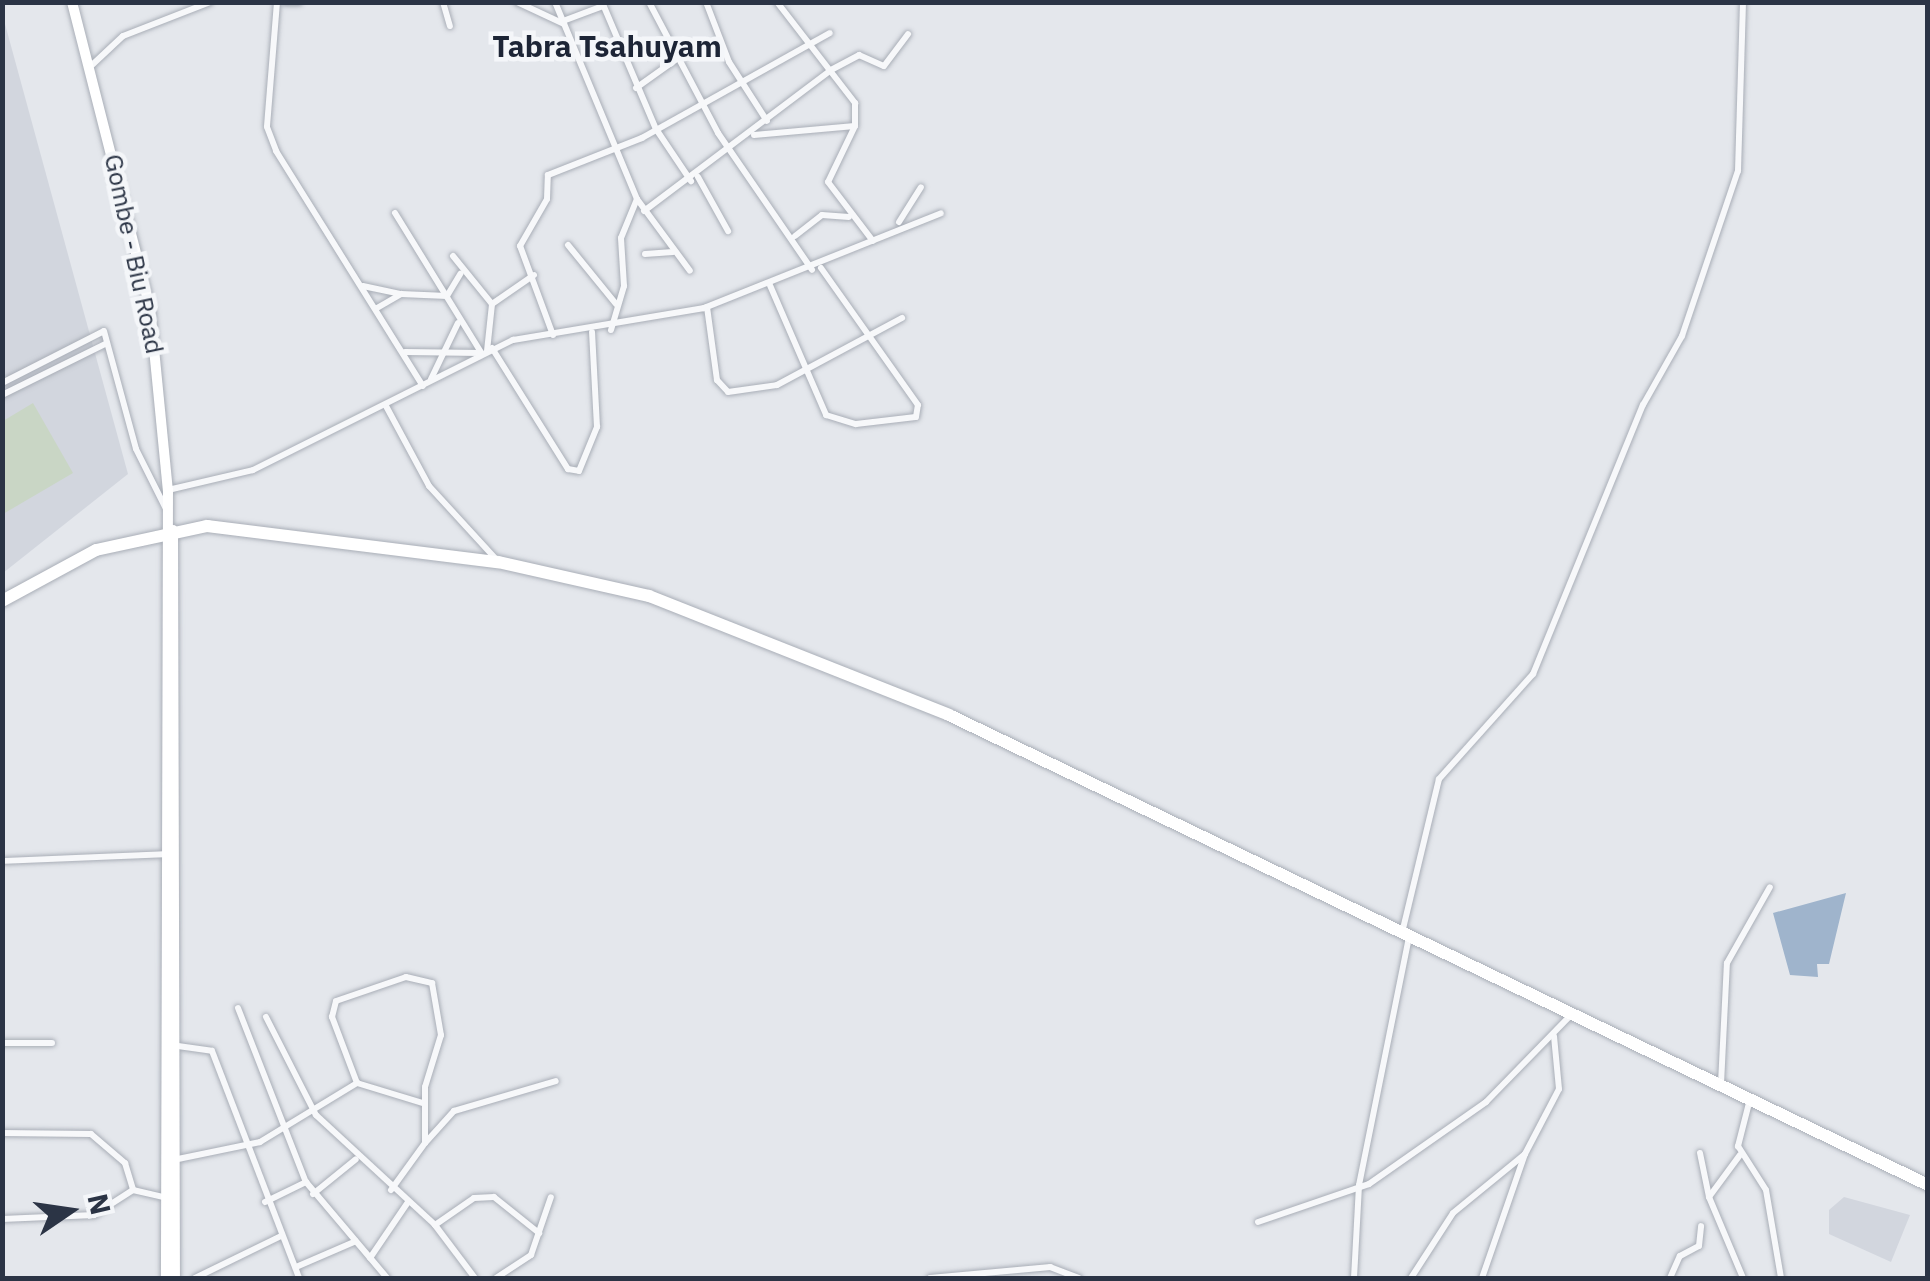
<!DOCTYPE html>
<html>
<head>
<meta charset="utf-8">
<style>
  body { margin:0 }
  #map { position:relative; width:1930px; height:1281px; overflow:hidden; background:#e4e7ec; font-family:"IBM Plex Sans",sans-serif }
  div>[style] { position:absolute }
  .built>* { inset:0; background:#d2d6de }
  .green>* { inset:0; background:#c9d6c5 }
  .water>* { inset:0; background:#9fb4cc }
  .roads { filter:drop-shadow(0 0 2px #a9aeb7) drop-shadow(0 0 2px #a9aeb7) }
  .street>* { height:6px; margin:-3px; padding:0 3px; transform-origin:3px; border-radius:3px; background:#f7f8fa }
  .primary>* { height:10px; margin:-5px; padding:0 5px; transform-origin:5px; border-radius:5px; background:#fff }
  .highway>* { height:12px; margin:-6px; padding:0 6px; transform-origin:6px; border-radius:6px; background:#fff }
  span { translate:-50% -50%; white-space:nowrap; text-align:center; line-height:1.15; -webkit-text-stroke:9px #f4f6f9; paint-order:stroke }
  .street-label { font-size:25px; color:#2b3445 }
  .quarter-label { font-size:30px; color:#1d2536; font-weight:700 }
  .frame { position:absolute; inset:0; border:5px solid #2b3445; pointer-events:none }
  .north { position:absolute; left:20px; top:1161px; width:100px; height:100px; -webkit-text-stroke:8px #f4f6f9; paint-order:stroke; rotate:77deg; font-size:28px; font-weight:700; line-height:40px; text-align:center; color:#2b3445 }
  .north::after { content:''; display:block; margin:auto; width:35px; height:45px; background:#2b3445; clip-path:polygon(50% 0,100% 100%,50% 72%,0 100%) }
</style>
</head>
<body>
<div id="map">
  <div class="built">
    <i style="clip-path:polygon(2px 13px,128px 474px,3px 573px,2px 573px)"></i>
    <i style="clip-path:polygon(1844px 1197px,1910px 1215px,1891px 1262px,1829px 1234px,1829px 1210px)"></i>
  </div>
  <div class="green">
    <i style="clip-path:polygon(33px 403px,73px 473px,3px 514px,3px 421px)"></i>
  </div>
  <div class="water">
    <i style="clip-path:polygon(1846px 893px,1829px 964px,1817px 964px,1818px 977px,1790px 975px,1773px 913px)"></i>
  </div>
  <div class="roads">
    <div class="street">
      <i style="left:277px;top:2px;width:125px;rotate:94.6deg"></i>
      <i style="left:267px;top:127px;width:26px;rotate:69deg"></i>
      <i style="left:276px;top:151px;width:277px;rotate:58deg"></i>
      <i style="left:285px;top:2px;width:14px"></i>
      <i style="left:443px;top:2px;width:25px;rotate:74deg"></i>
      <i style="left:517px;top:2px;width:52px;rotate:25.1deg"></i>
      <i style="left:555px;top:2px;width:213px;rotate:67.4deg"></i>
      <i style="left:637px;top:199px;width:89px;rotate:53.6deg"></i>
      <i style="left:602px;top:2px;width:138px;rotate:67deg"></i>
      <i style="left:656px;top:129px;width:63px;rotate:56.1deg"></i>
      <i style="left:649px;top:2px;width:148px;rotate:62.2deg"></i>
      <i style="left:718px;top:133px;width:166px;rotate:55.5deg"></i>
      <i style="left:706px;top:2px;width:64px;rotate:69deg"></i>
      <i style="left:729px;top:62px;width:70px;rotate:57.2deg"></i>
      <i style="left:777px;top:2px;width:128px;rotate:52.3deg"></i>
      <i style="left:855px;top:103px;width:23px;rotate:90deg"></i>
      <i style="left:855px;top:126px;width:62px;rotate:115.7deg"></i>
      <i style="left:828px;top:182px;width:74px;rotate:52.7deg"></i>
      <i style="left:563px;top:21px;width:43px;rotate:-20.6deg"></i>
      <i style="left:92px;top:65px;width:42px;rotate:-43.1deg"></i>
      <i style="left:123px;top:36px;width:93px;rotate:-21.3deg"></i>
      <i style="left:636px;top:88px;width:52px;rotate:-35.5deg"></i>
      <i style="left:754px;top:135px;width:101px;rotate:-5.1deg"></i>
      <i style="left:698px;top:177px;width:62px;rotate:60.9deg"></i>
      <i style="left:644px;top:211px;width:234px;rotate:-37deg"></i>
      <i style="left:831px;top:70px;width:32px;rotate:-28deg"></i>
      <i style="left:859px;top:55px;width:27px;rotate:24deg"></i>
      <i style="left:884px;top:66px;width:40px;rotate:-53deg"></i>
      <i style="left:395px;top:213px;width:166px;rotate:58.3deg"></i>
      <i style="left:899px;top:222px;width:41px;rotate:-57.8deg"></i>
      <i style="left:795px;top:236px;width:34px;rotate:-38deg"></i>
      <i style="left:822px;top:215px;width:27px;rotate:4deg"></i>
      <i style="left:568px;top:245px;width:76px;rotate:50.9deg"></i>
      <i style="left:645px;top:254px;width:28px;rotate:-4deg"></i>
      <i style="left:453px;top:256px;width:62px;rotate:50.9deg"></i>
      <i style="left:769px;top:283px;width:144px;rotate:66.6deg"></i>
      <i style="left:826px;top:415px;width:31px;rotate:17deg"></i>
      <i style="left:856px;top:424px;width:60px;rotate:-6.7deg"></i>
      <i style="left:916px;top:417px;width:12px;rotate:-81deg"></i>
      <i style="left:918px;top:405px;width:168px;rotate:-125.3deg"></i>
      <i style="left:363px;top:286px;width:38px;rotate:12deg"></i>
      <i style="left:707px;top:307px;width:74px;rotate:82.2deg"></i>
      <i style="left:717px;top:380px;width:16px;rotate:47deg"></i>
      <i style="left:728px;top:392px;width:49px;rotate:-8.1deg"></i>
      <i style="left:777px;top:385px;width:142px;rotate:-28.2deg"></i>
      <i style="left:377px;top:308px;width:28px;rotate:-30deg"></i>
      <i style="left:401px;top:294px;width:46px;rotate:2.5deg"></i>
      <i style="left:447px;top:296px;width:26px;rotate:-59deg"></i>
      <i style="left:611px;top:330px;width:46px;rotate:-73.5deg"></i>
      <i style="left:624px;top:286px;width:48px;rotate:-93.6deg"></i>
      <i style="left:621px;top:238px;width:42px;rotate:-67.7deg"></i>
      <i style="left:553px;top:335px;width:95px;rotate:-110.3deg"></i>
      <i style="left:520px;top:246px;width:54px;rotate:-60.1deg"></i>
      <i style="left:547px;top:199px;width:24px;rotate:-88deg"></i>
      <i style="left:548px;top:175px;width:101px;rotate:-21.5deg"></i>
      <i style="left:642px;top:138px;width:215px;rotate:-29.2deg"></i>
      <i style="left:492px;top:348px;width:143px;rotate:57.9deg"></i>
      <i style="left:568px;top:469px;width:11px;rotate:10deg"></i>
      <i style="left:579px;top:471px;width:48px;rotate:-67.8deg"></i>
      <i style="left:597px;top:427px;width:95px;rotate:-93deg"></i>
      <i style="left:487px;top:351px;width:47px;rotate:-83.9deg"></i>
      <i style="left:492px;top:304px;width:51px;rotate:-34.6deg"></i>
      <i style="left:405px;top:352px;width:76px;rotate:0.8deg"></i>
      <i style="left:431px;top:379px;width:62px;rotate:-64.3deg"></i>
      <i style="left:2px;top:383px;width:114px;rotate:-27deg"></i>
      <i style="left:104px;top:331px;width:122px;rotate:74.8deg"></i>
      <i style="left:136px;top:449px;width:67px;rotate:63.4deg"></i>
      <i style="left:2px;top:395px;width:117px;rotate:-26.3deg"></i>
      <i style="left:386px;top:406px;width:91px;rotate:61.7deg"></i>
      <i style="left:429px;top:486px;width:98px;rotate:47.5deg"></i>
      <i style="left:168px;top:490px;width:87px;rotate:-13.2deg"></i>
      <i style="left:253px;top:470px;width:291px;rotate:-26.6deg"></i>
      <i style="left:513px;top:340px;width:194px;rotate:-9.5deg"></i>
      <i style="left:704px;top:308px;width:255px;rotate:-21.8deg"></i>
      <i style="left:2px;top:861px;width:165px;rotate:-2.4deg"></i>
      <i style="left:1402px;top:933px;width:158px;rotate:-76.5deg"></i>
      <i style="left:1439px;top:779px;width:141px;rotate:-48.2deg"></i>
      <i style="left:1533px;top:674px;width:291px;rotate:-67.8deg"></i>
      <i style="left:1643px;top:405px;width:79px;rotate:-60.5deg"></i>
      <i style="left:1682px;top:336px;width:174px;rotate:-71.3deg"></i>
      <i style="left:1738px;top:171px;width:169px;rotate:-88.3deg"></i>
      <i style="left:238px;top:1008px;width:187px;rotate:68.7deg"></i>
      <i style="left:266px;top:1017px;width:110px;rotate:63deg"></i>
      <i style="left:316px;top:1115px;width:162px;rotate:42.7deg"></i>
      <i style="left:435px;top:1225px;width:66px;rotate:53deg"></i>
      <i style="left:2px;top:1043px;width:50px"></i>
      <i style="left:178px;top:1046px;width:34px;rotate:8deg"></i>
      <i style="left:212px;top:1051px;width:243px;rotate:69deg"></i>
      <i style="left:357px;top:1083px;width:71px;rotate:-110.7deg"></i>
      <i style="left:332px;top:1017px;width:16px;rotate:-76deg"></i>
      <i style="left:336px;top:1001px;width:74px;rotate:-18.9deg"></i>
      <i style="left:406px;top:977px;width:27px;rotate:13deg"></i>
      <i style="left:432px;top:983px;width:53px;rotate:80.2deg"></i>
      <i style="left:441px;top:1035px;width:54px;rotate:107.1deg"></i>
      <i style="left:425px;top:1087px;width:56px;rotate:90deg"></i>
      <i style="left:425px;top:1143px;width:58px;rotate:125.9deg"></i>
      <i style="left:1721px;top:1084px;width:121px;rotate:-87.2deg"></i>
      <i style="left:1727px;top:963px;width:87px;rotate:-60.5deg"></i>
      <i style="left:1750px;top:1099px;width:49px;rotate:104.3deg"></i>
      <i style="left:1738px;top:1146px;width:52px;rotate:57.5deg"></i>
      <i style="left:1766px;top:1190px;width:89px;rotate:80.3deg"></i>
      <i style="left:2px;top:1133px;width:89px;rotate:0.6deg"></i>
      <i style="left:91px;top:1134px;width:45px;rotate:40.5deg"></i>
      <i style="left:125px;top:1163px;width:28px;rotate:73deg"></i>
      <i style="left:133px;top:1190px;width:36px;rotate:13deg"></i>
      <i style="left:426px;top:1142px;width:42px;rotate:-47.9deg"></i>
      <i style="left:454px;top:1111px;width:106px;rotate:-16.4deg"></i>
      <i style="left:1700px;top:1153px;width:45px;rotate:78.4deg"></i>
      <i style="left:1709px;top:1197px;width:52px;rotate:-53.6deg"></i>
      <i style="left:178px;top:1159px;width:84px;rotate:-11.7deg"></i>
      <i style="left:260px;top:1142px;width:114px;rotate:-31.3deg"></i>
      <i style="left:357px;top:1083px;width:69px;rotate:16.9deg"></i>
      <i style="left:313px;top:1194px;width:55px;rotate:-39.1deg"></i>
      <i style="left:1709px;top:1197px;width:88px;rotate:67.2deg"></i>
      <i style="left:265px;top:1202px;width:46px;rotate:-26deg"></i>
      <i style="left:306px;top:1182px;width:126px;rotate:49.8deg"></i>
      <i style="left:2px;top:1219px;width:92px;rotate:-2.5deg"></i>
      <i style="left:94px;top:1215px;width:46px;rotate:-32.7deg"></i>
      <i style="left:1258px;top:1222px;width:117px;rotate:-18.9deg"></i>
      <i style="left:1369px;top:1184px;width:143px;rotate:-35deg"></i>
      <i style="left:1486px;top:1102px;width:120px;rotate:-45.7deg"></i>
      <i style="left:435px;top:1225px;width:47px;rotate:-34.7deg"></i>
      <i style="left:474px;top:1198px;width:20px;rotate:-3deg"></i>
      <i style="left:494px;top:1197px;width:58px;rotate:38.7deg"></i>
      <i style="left:370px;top:1258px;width:68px;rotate:-55.8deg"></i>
      <i style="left:296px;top:1267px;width:65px;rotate:-23.4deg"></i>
      <i style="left:195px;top:1278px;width:96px;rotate:-26deg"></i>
      <i style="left:496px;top:1278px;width:42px;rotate:-33.3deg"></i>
      <i style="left:531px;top:1255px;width:61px;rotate:-71deg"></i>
      <i style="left:930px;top:1278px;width:121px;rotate:-5.2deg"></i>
      <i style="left:1050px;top:1267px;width:31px;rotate:21deg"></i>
      <i style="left:1354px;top:1278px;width:93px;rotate:-86.9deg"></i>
      <i style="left:1359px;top:1185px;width:252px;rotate:-78.6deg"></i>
      <i style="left:1411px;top:1278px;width:77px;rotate:-57.1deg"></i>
      <i style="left:1453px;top:1213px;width:93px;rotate:-39.3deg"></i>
      <i style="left:1482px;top:1278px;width:131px;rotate:-70.9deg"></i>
      <i style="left:1525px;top:1154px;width:73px;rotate:-62.4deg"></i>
      <i style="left:1559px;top:1089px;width:53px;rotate:-95.4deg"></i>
      <i style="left:1670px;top:1278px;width:24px;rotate:-66deg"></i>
      <i style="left:1680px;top:1256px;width:21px;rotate:-28deg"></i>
      <i style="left:1699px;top:1246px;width:20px;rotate:-84deg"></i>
    </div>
    <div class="primary">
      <i style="left:72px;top:2px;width:316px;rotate:75.7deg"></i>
      <i style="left:150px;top:308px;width:183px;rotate:84.4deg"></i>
      <i style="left:168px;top:490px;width:788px;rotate:90.15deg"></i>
      <i style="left:173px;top:530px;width:748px;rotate:89.85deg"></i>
    </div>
    <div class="highway">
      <i style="left:2px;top:601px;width:107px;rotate:-28.5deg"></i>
      <i style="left:96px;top:550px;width:114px;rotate:-12.2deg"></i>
      <i style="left:207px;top:526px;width:293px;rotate:7.1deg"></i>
      <i style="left:498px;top:562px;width:155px;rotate:12.7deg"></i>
      <i style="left:649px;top:596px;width:323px;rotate:21.6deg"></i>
      <i style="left:949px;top:715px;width:1086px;rotate:25.64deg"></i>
    </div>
  </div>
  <div class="street-label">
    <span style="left:134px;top:254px;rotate:78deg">Gombe - Biu Road</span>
  </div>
  <div class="quarter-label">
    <span style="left:607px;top:46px">Tabra Tsahuyam</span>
  </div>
  <div class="frame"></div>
  <div class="north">N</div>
</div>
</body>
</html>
